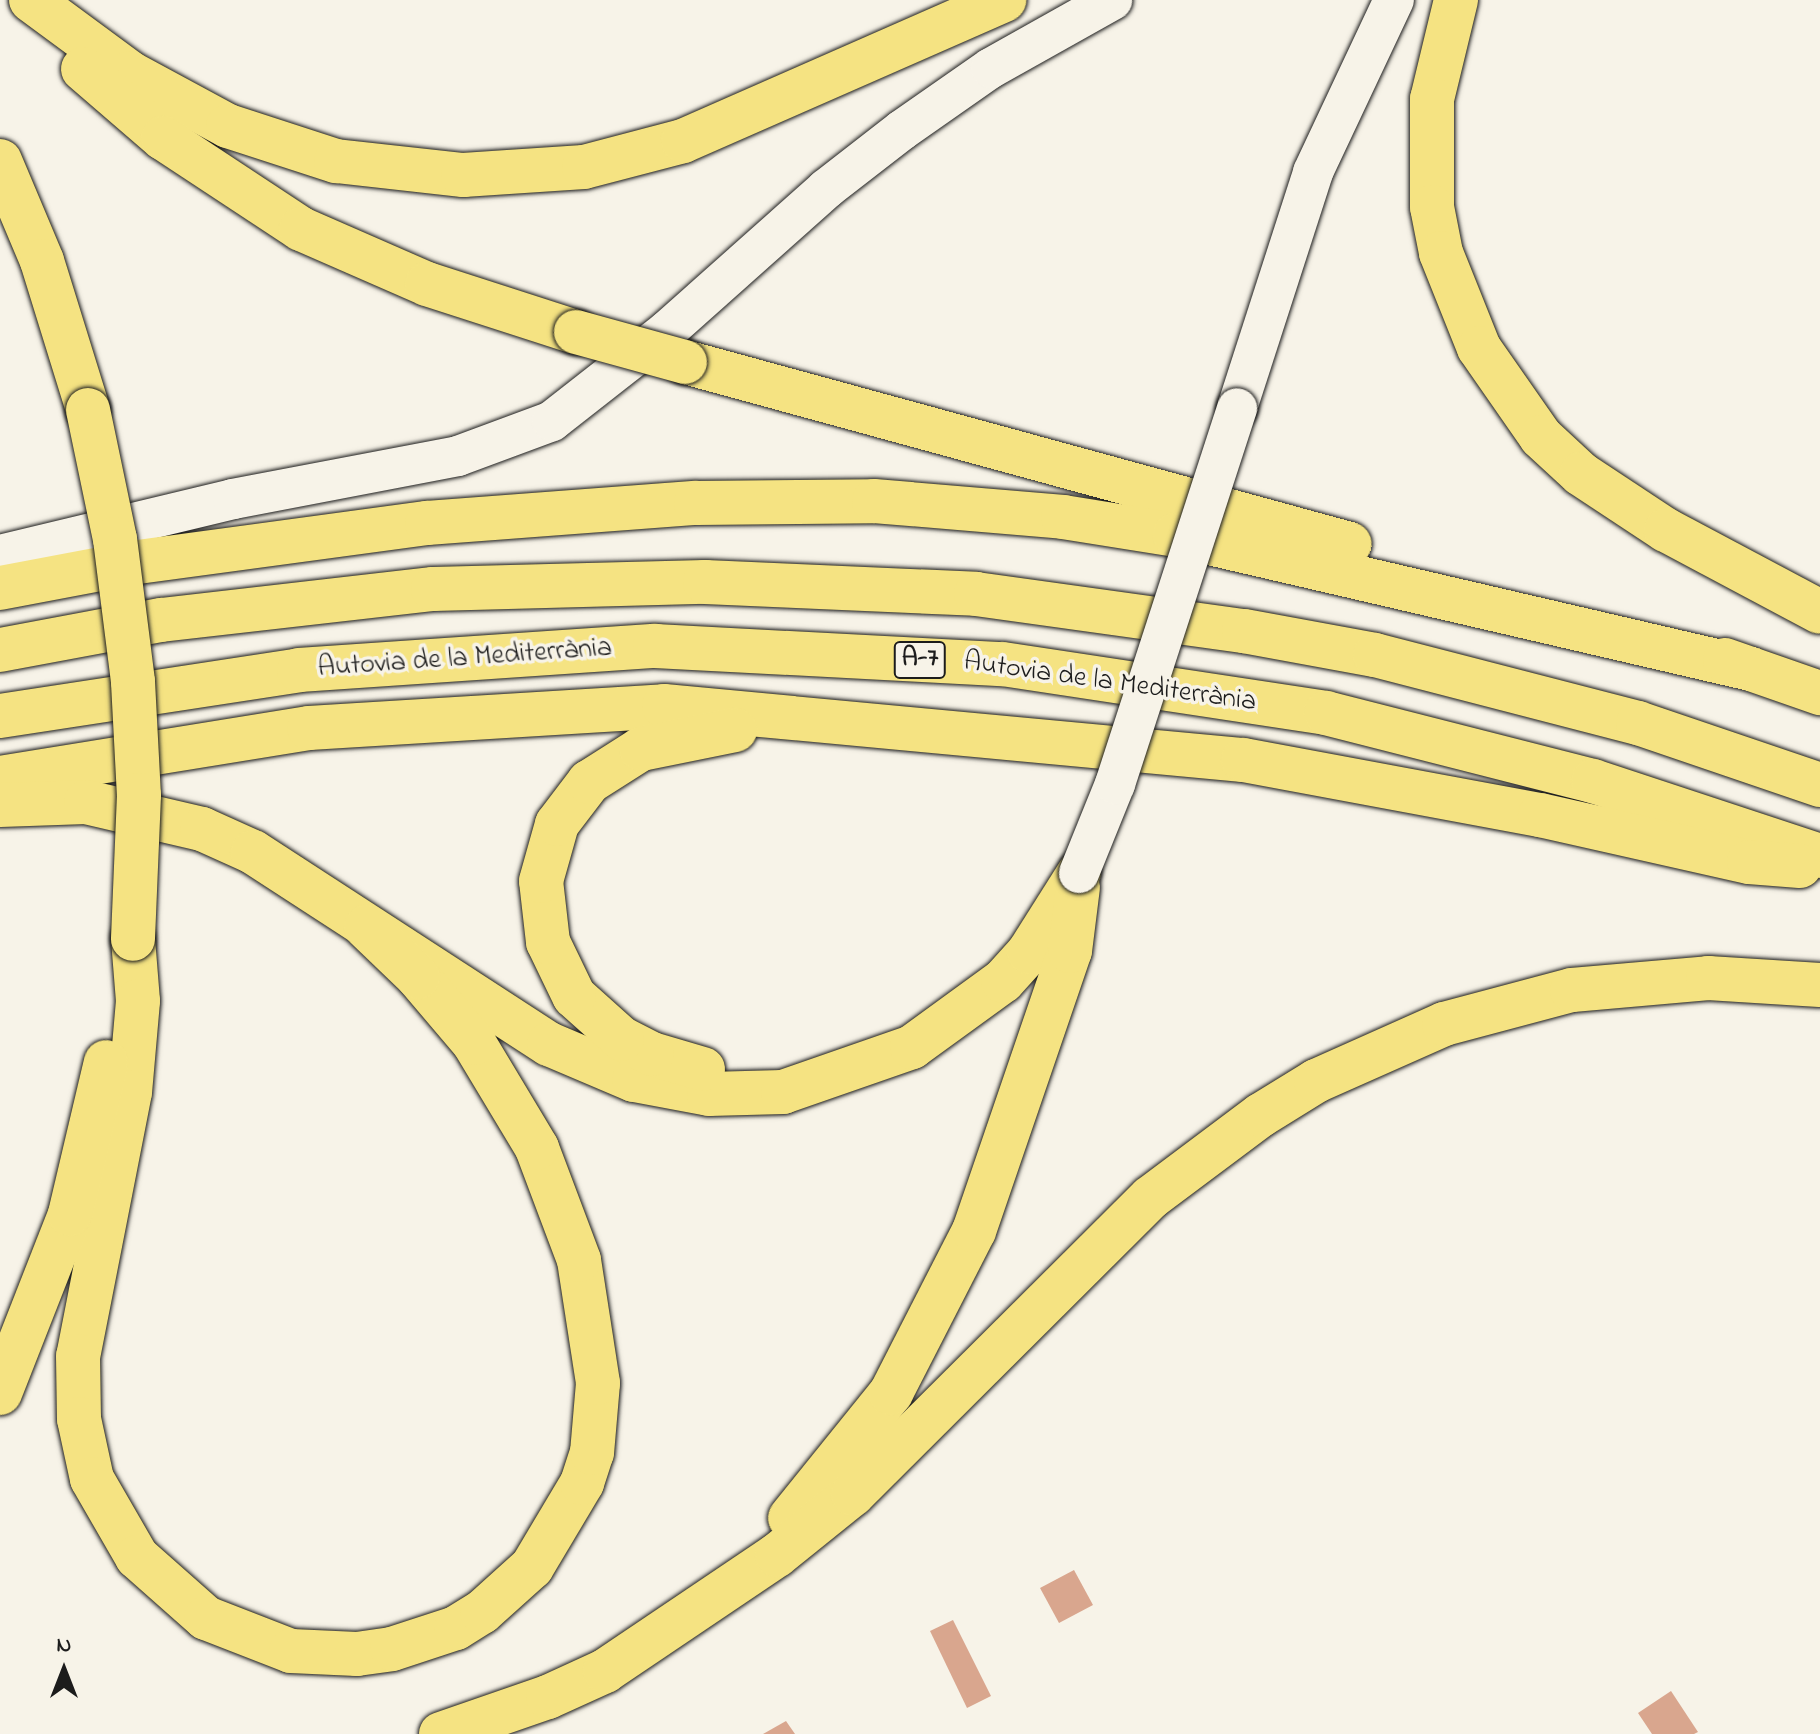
<!DOCTYPE html>
<html>
<head>
<meta charset="utf-8">
<style>
  body { margin:0 }
  #map { position:relative; width:1820px; height:1734px; overflow:hidden; background:#f7f3e8; font-family:"Indie Flower",sans-serif }
  div>[style] { position:absolute }
  .building>* { inset:0; background:#d9a68e }
  .roads { filter:drop-shadow(0 0 2px #1c1c1c) drop-shadow(0 0 2px #1c1c1c) }
  .minor>* { height:40px; margin:-20px; padding:0 20px; transform-origin:20px; border-radius:20px; background:#f7f3e8 }
  .highway>* { height:44px; margin:-22px; padding:0 22px; transform-origin:22px; border-radius:22px; background:#f5e382 }
  .bridges { filter:drop-shadow(0 0 2px #1c1c1c) drop-shadow(0 0 2px #1c1c1c) }
  .minor-bridge>* { height:40px; margin:-20px; padding:0 20px; transform-origin:20px; border-radius:20px; background:#f7f3e8 }
  .highway-bridge>* { height:44px; margin:-22px; padding:0 22px; transform-origin:22px; border-radius:22px; background:#f5e382 }
  span { translate:-50% -50%; white-space:nowrap; text-align:center; line-height:1.15; -webkit-text-stroke:7px #f7f3e8; paint-order:stroke }
  .shield-label span { padding:2px 6px; background:#f7f3e8; border:2px solid; border-radius:6px; -webkit-text-stroke-width:0 }
  .shield-label { font-size:26px; color:#1c1c1c; font-weight:700 }
  .street-label { font-size:28px; color:#1c1c1c }
  .north { position:absolute; left:24px; top:1630px; width:80px; height:80px; -webkit-text-stroke:6px #f7f3e8; paint-order:stroke; rotate:0deg; font-size:22px; font-weight:700; line-height:32px; text-align:center; color:#1c1c1c }
  .north::after { content:''; display:block; margin:auto; width:28px; height:36px; background:#1c1c1c; clip-path:polygon(50% 0,100% 100%,50% 72%,0 100%) }
</style>
</head>
<body>
<div id="map">
  <div class="building">
    <i style="clip-path:polygon(1074px 1570px,1093px 1605px,1059px 1623px,1040px 1588px)"></i>
    <i style="clip-path:polygon(953px 1620px,991px 1696px,967px 1708px,930px 1631px)"></i>
    <i style="clip-path:polygon(1671px 1691px,1698px 1732px,1694px 1734px,1652px 1734px,1638px 1713px)"></i>
    <i style="clip-path:polygon(786px 1721px,795px 1734px,763px 1734px)"></i>
  </div>
  <div class="roads">
    <div class="minor">
      <i style="left:1237px;top:408px;width:248px;rotate:-72.1deg"></i>
      <i style="left:1313px;top:172px;width:190px;rotate:-64.8deg"></i>
      <i style="left:0;top:555px;width:240px;rotate:-13.5deg"></i>
      <i style="left:233px;top:499px;width:229px;rotate:-10.8deg"></i>
      <i style="left:458px;top:456px;width:100px;rotate:-20.4deg"></i>
      <i style="left:552px;top:421px;width:147px;rotate:-38.1deg"></i>
      <i style="left:668px;top:330px;width:212px;rotate:-41.7deg"></i>
      <i style="left:826px;top:189px;width:96px;rotate:-37.8deg"></i>
      <i style="left:902px;top:130px;width:108px;rotate:-34.9deg"></i>
      <i style="left:991px;top:68px;width:139px;rotate:-29.3deg"></i>
    </div>
    <div class="highway">
      <i style="left:31px;top:0;width:123px;rotate:36.4deg"></i>
      <i style="left:130px;top:73px;width:111px;rotate:28.4deg"></i>
      <i style="left:228px;top:126px;width:114px;rotate:18deg"></i>
      <i style="left:336px;top:161px;width:128px;rotate:6.3deg"></i>
      <i style="left:463px;top:175px;width:121px;rotate:-3.8deg"></i>
      <i style="left:584px;top:167px;width:102px;rotate:-14.7deg"></i>
      <i style="left:683px;top:141px;width:351px;rotate:-23.7deg"></i>
      <i style="left:1456px;top:0;width:102px;rotate:103.6deg"></i>
      <i style="left:1432px;top:99px;width:108px;rotate:90deg"></i>
      <i style="left:1432px;top:207px;width:47px;rotate:78.9deg"></i>
      <i style="left:1441px;top:253px;width:102px;rotate:68.2deg"></i>
      <i style="left:1479px;top:348px;width:108px;rotate:55.1deg"></i>
      <i style="left:1541px;top:437px;width:54px;rotate:42.8deg"></i>
      <i style="left:1581px;top:474px;width:102px;rotate:33.4deg"></i>
      <i style="left:1666px;top:530px;width:174px;rotate:28deg"></i>
      <i style="left:83px;top:69px;width:106px;rotate:40.8deg"></i>
      <i style="left:163px;top:138px;width:165px;rotate:33.4deg"></i>
      <i style="left:301px;top:229px;width:137px;rotate:23.6deg"></i>
      <i style="left:427px;top:284px;width:157px;rotate:17.9deg"></i>
      <i style="left:0;top:161px;width:108px;rotate:67.2deg"></i>
      <i style="left:42px;top:261px;width:156px;rotate:72.8deg"></i>
      <i style="left:685px;top:362px;width:689px;rotate:15.31deg"></i>
      <i style="left:0;top:588px;width:140px;rotate:-10.7deg"></i>
      <i style="left:138px;top:562px;width:292px;rotate:-7.7deg"></i>
      <i style="left:427px;top:523px;width:270px;rotate:-4.3deg"></i>
      <i style="left:696px;top:503px;width:178px;rotate:-0.6deg"></i>
      <i style="left:874px;top:501px;width:190px;rotate:4.8deg"></i>
      <i style="left:1063px;top:517px;width:113px;rotate:9.1deg"></i>
      <i style="left:1175px;top:535px;width:591px;rotate:13.1deg"></i>
      <i style="left:0;top:650px;width:164px;rotate:-10.6deg"></i>
      <i style="left:161px;top:620px;width:274px;rotate:-6.5deg"></i>
      <i style="left:433px;top:589px;width:272px;rotate:-1.5deg"></i>
      <i style="left:705px;top:582px;width:271px;rotate:2.5deg"></i>
      <i style="left:976px;top:594px;width:271px;rotate:7.9deg"></i>
      <i style="left:1244px;top:631px;width:133px;rotate:10.4deg"></i>
      <i style="left:1375px;top:655px;width:272px;rotate:14.5deg"></i>
      <i style="left:1638px;top:723px;width:192px;rotate:18.8deg"></i>
      <i style="left:1725px;top:660px;width:101px;rotate:19.2deg"></i>
      <i style="left:0;top:716px;width:303px;rotate:-8.7deg"></i>
      <i style="left:299px;top:670px;width:357px;rotate:-3.9deg"></i>
      <i style="left:655px;top:646px;width:348px;rotate:3deg"></i>
      <i style="left:1003px;top:664px;width:327px;rotate:8.6deg"></i>
      <i style="left:1326px;top:713px;width:276px;rotate:14.3deg"></i>
      <i style="left:1593px;top:781px;width:239px;rotate:18.3deg"></i>
      <i style="left:0;top:778px;width:313px;rotate:-9.2deg"></i>
      <i style="left:309px;top:728px;width:356px;rotate:-3.5deg"></i>
      <i style="left:664px;top:706px;width:582px;rotate:5.33deg"></i>
      <i style="left:1243px;top:760px;width:302px;rotate:10.5deg"></i>
      <i style="left:1540px;top:815px;width:214px;rotate:12.7deg"></i>
      <i style="left:1749px;top:862px;width:51px;rotate:4.5deg"></i>
      <i style="left:0;top:805px;width:86px;rotate:-2deg"></i>
      <i style="left:86px;top:802px;width:119px;rotate:13.1deg"></i>
      <i style="left:202px;top:829px;width:56px;rotate:24.3deg"></i>
      <i style="left:253px;top:852px;width:353px;rotate:33deg"></i>
      <i style="left:549px;top:1044px;width:92px;rotate:23deg"></i>
      <i style="left:634px;top:1080px;width:76px;rotate:10.6deg"></i>
      <i style="left:709px;top:1094px;width:74px;rotate:-1.5deg"></i>
      <i style="left:783px;top:1092px;width:137px;rotate:-19.2deg"></i>
      <i style="left:912px;top:1047px;width:112px;rotate:-36deg"></i>
      <i style="left:1003px;top:981px;width:39px;rotate:-48deg"></i>
      <i style="left:1029px;top:952px;width:93px;rotate:-57.7deg"></i>
      <i style="left:133px;top:939px;width:62px;rotate:85.4deg"></i>
      <i style="left:138px;top:1001px;width:91px;rotate:95deg"></i>
      <i style="left:130px;top:1092px;width:269px;rotate:101.1deg"></i>
      <i style="left:78px;top:1356px;width:63px;rotate:89.1deg"></i>
      <i style="left:79px;top:1419px;width:61px;rotate:77.8deg"></i>
      <i style="left:92px;top:1479px;width:90px;rotate:60deg"></i>
      <i style="left:137px;top:1557px;width:92px;rotate:41.5deg"></i>
      <i style="left:206px;top:1618px;width:91px;rotate:21.2deg"></i>
      <i style="left:291px;top:1651px;width:66px;rotate:2.6deg"></i>
      <i style="left:357px;top:1654px;width:35px;rotate:-8deg"></i>
      <i style="left:392px;top:1649px;width:67px;rotate:-18.2deg"></i>
      <i style="left:456px;top:1628px;width:31px;rotate:-32deg"></i>
      <i style="left:482px;top:1612px;width:67px;rotate:-42deg"></i>
      <i style="left:532px;top:1567px;width:98px;rotate:-59.2deg"></i>
      <i style="left:582px;top:1483px;width:32px;rotate:-72deg"></i>
      <i style="left:592px;top:1453px;width:70px;rotate:-85.1deg"></i>
      <i style="left:598px;top:1383px;width:124px;rotate:-98.8deg"></i>
      <i style="left:579px;top:1260px;width:120px;rotate:-110.6deg"></i>
      <i style="left:537px;top:1148px;width:122px;rotate:-121deg"></i>
      <i style="left:474px;top:1043px;width:87px;rotate:-130.3deg"></i>
      <i style="left:418px;top:977px;width:72px;rotate:-136.1deg"></i>
      <i style="left:703px;top:1069px;width:53px;rotate:-163.6deg"></i>
      <i style="left:652px;top:1054px;width:34px;rotate:-153deg"></i>
      <i style="left:622px;top:1039px;width:64px;rotate:-138.1deg"></i>
      <i style="left:574px;top:996px;width:60px;rotate:-115.7deg"></i>
      <i style="left:548px;top:942px;width:61px;rotate:-96.5deg"></i>
      <i style="left:541px;top:881px;width:59px;rotate:-74.3deg"></i>
      <i style="left:557px;top:824px;width:53px;rotate:-52.7deg"></i>
      <i style="left:589px;top:782px;width:62px;rotate:-32.4deg"></i>
      <i style="left:641px;top:749px;width:96px;rotate:-11.4deg"></i>
      <i style="left:0;top:1393px;width:192px;rotate:-68.6deg"></i>
      <i style="left:70px;top:1214px;width:156px;rotate:-76.7deg"></i>
      <i style="left:790px;top:1518px;width:161px;rotate:-51.1deg"></i>
      <i style="left:891px;top:1393px;width:182px;rotate:-62.9deg"></i>
      <i style="left:974px;top:1231px;width:296px;rotate:-71.1deg"></i>
      <i style="left:1070px;top:951px;width:64px;rotate:-82.9deg"></i>
      <i style="left:441px;top:1734px;width:113px;rotate:-19.1deg"></i>
      <i style="left:548px;top:1697px;width:63px;rotate:-24.5deg"></i>
      <i style="left:605px;top:1671px;width:207px;rotate:-34deg"></i>
      <i style="left:777px;top:1555px;width:97px;rotate:-38.8deg"></i>
      <i style="left:853px;top:1494px;width:419px;rotate:-44.9deg"></i>
      <i style="left:1150px;top:1198px;width:139px;rotate:-36.8deg"></i>
      <i style="left:1261px;top:1115px;width:65px;rotate:-31.7deg"></i>
      <i style="left:1316px;top:1081px;width:140px;rotate:-24deg"></i>
      <i style="left:1444px;top:1024px;width:132px;rotate:-14.9deg"></i>
      <i style="left:1572px;top:990px;width:137px;rotate:-5deg"></i>
      <i style="left:1708px;top:978px;width:112px;rotate:3.6deg"></i>
    </div>
  </div>
  <div class="bridges">
    <div class="minor-bridge">
      <i style="left:1079px;top:873px;width:96px;rotate:-68deg"></i>
      <i style="left:1115px;top:784px;width:395px;rotate:-72deg"></i>
    </div>
    <div class="highway-bridge">
      <i style="left:576px;top:332px;width:113px;rotate:15.4deg"></i>
      <i style="left:88px;top:410px;width:132px;rotate:78.2deg"></i>
      <i style="left:115px;top:539px;width:144px;rotate:82.8deg"></i>
      <i style="left:133px;top:682px;width:113px;rotate:87deg"></i>
      <i style="left:139px;top:795px;width:144px;rotate:92.4deg"></i>
    </div>
  </div>
  <div class="shield-label">
    <span style="left:920px;top:660px">A-7</span>
  </div>
  <div class="street-label">
    <span style="left:465px;top:659px;rotate:-4deg">Autovia de la Mediterrània</span>
    <span style="left:1110px;top:683px;rotate:8deg">Autovia de la Mediterrània</span>
  </div>
  <div class="north">N</div>
</div>
</body>
</html>
